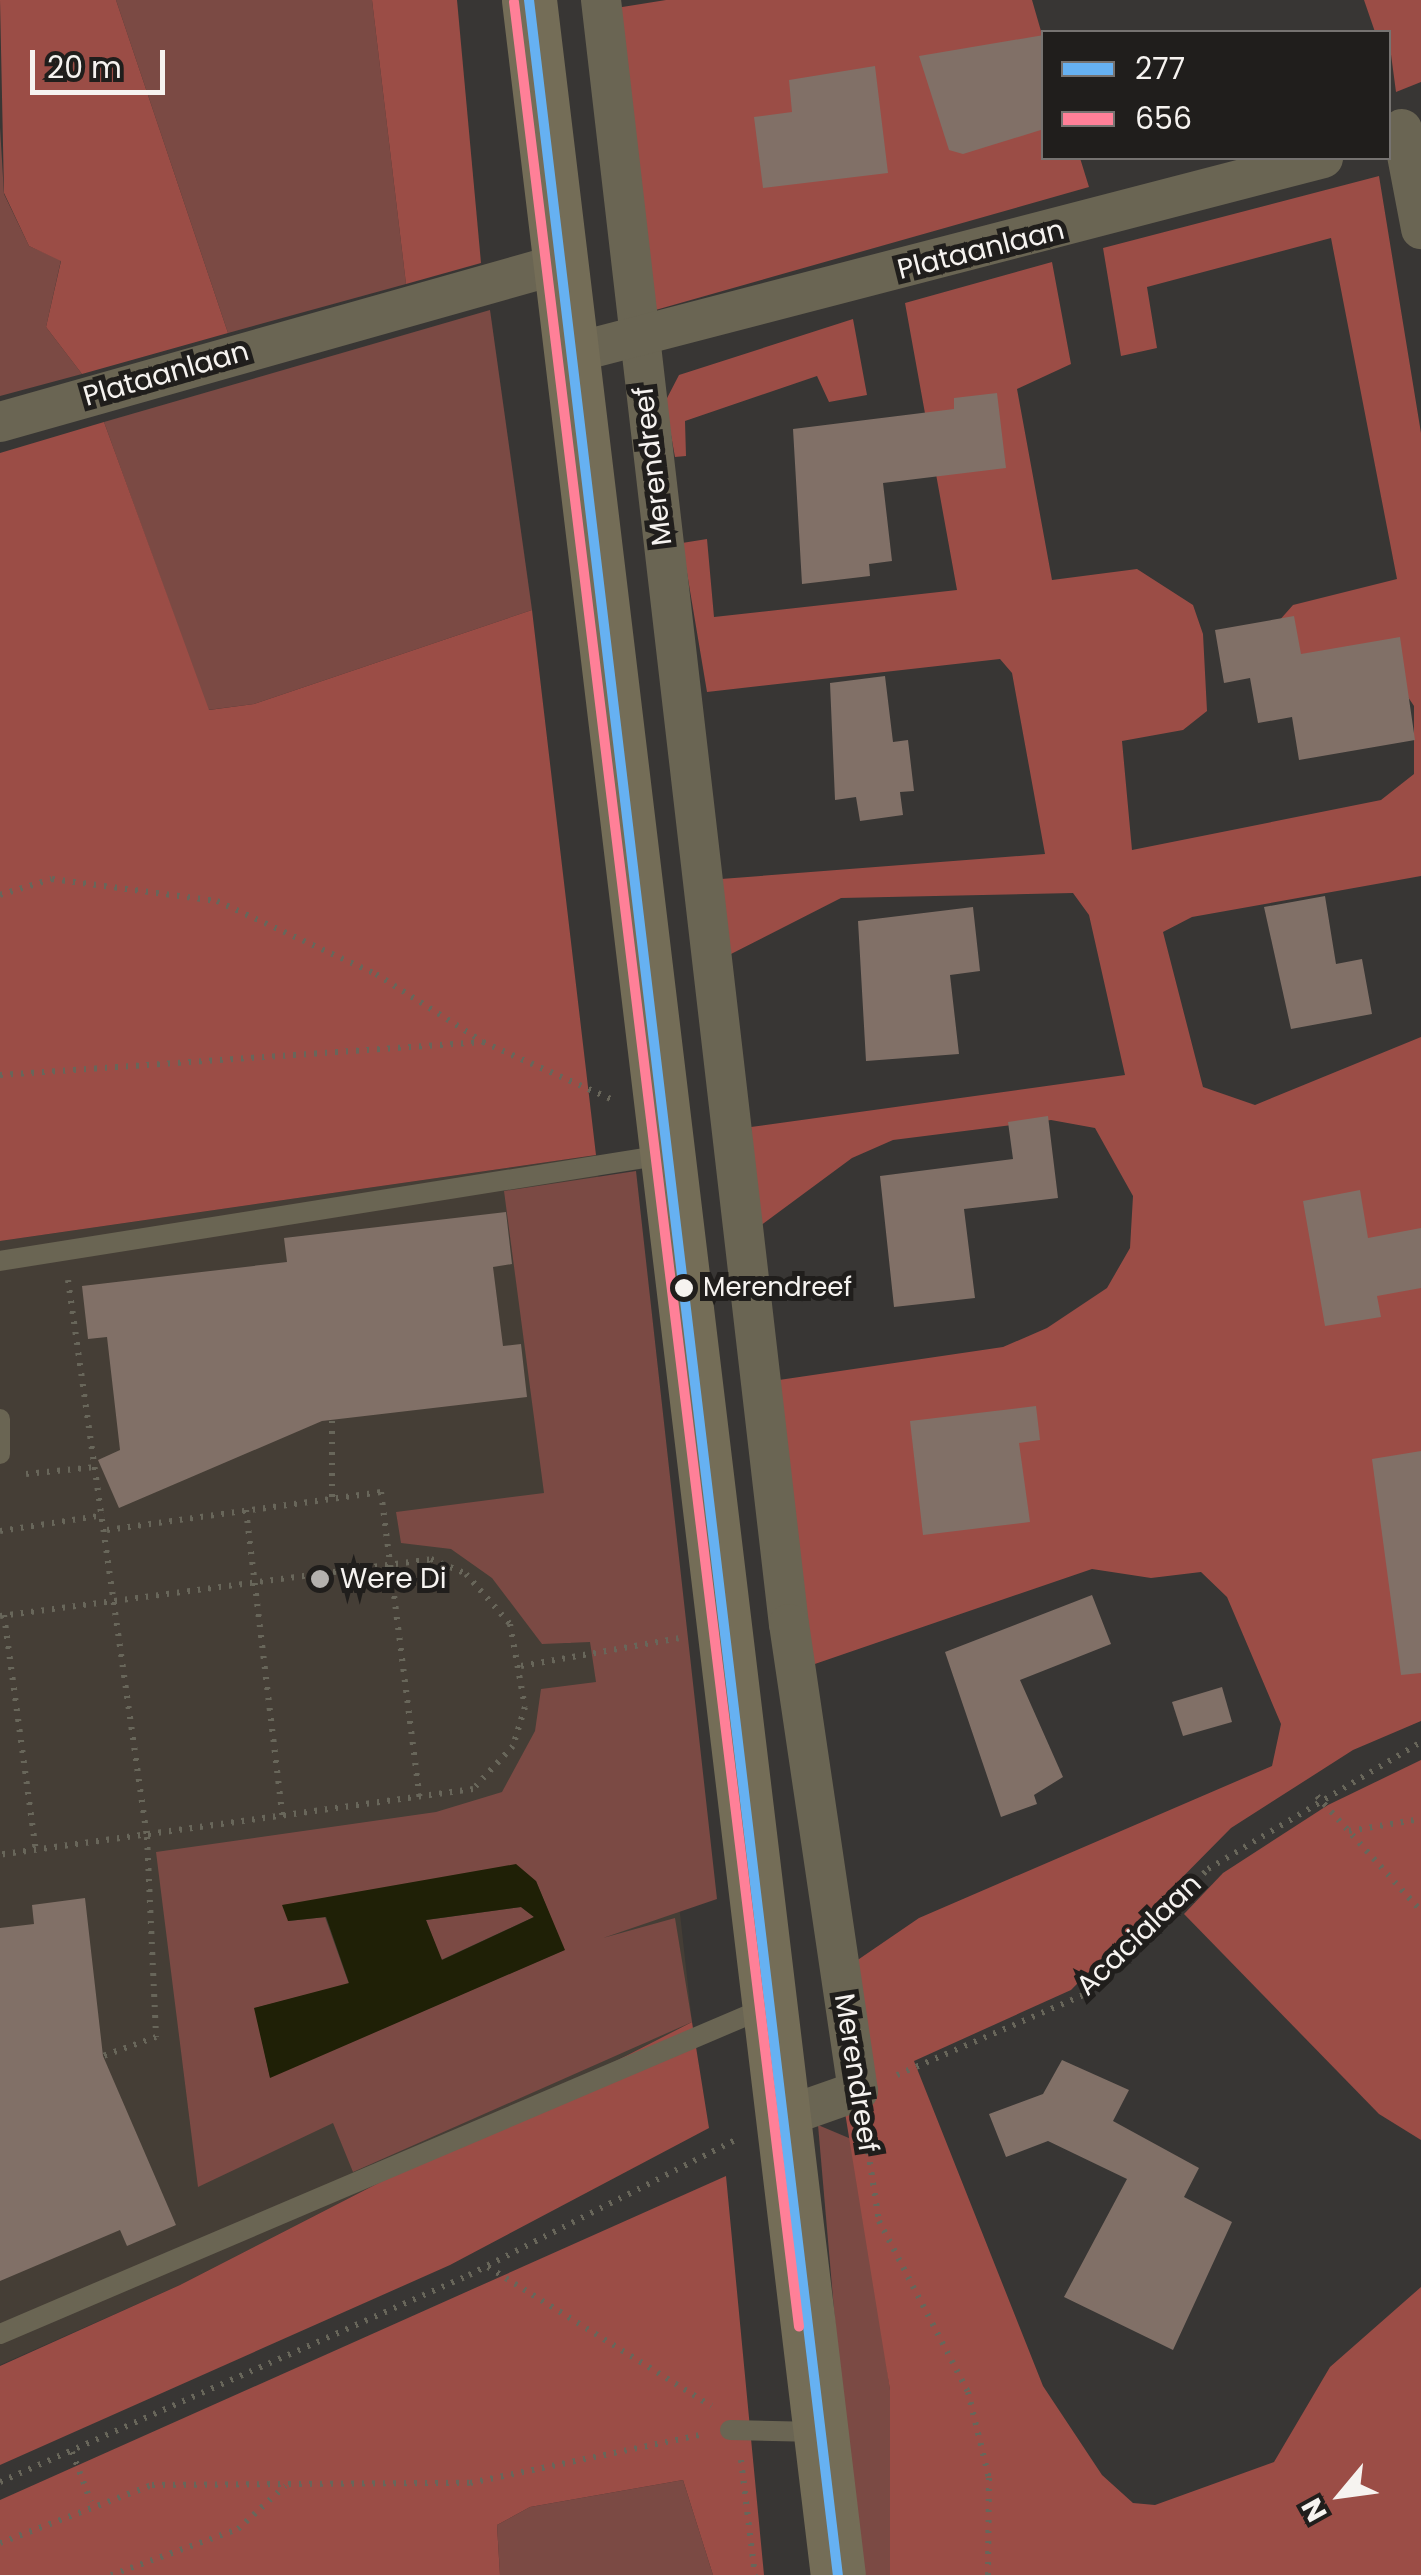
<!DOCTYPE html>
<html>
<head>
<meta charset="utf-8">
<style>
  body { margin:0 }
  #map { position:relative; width:1421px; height:2575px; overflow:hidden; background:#383634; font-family:Poppins,sans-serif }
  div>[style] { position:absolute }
  .built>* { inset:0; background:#453e36 }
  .green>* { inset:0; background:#7b4a44 }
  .forest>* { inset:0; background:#9b4d46 }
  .water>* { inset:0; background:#1f2006 }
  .building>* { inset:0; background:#817067 }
  .path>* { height:6px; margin-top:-3px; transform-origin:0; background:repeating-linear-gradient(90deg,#68665a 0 2.5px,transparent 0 10.5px) }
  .lane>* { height:20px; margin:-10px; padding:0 10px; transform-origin:10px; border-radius:10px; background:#6a6553 }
  .street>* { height:40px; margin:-20px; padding:0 20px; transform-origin:20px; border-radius:20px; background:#6a6553 }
  .secondary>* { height:55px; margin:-27.5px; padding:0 27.5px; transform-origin:27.5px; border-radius:27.5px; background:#746d57 }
  .bus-1>* { height:10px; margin:-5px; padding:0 5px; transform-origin:5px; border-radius:5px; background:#66b1f2 }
  .bus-2>* { height:10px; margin:-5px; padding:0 5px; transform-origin:5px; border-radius:5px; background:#ff8098 }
  .dots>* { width:28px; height:28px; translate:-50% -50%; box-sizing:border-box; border:5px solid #201e1c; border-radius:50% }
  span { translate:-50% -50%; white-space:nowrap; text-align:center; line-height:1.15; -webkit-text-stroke:10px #201e1c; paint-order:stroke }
  .bus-label { font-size:26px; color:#f6f3f0 }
  .left { translate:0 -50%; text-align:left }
  .street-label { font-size:28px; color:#f6f3f0 }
  .poi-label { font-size:28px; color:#f6f3f0 }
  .legend { position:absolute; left:1041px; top:30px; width:350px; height:130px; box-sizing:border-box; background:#201e1c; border:2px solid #767371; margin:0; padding:12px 18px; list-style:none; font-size:30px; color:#f6f3f0 }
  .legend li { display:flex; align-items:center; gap:20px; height:50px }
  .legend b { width:50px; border:2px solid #767371 }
  .north { position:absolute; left:1291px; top:2445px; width:100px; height:100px; -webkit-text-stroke:8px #201e1c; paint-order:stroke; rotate:241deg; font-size:28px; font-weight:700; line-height:40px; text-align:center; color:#f6f3f0 }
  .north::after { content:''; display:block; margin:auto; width:35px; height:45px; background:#f6f3f0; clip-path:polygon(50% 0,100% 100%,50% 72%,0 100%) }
  .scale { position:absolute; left:30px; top:50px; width:135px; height:45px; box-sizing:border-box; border:5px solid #f6f3f0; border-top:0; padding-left:12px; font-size:30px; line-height:35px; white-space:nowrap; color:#f6f3f0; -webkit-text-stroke:8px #201e1c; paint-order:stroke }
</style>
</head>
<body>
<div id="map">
  <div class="built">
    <i style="clip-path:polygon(596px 1155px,692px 2022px,180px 2285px,0 2365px,0 1241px)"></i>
  </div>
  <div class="green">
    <i style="clip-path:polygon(116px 0,372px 0,406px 284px,228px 333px)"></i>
    <i style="clip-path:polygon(0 127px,4px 194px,29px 246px,61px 260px,46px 327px,82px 374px,0 396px)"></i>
    <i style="clip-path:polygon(490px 310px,532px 610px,254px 704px,208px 710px,104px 422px)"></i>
    <i style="clip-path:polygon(evenodd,636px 1171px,717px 1899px,603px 1938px,675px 1918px,692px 2022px,353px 2172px,333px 2123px,198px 2187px,156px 1852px,436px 1812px,502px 1792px,535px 1731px,541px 1689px,596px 1682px,590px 1642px,542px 1644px,492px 1578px,451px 1549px,401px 1543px,396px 1512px,544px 1493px,504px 1191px,636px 1171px,536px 1881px,564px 1950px,270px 2077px,255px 2008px,349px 1984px,325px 1917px,289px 1921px,283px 1905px,536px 1881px)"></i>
    <i style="clip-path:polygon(521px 1907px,534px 1917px,441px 1960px,426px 1920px)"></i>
    <i style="clip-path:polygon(818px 2125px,856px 2141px,890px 2390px,890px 2575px,857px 2575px)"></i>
    <i style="clip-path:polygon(683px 2480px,713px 2575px,500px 2575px,497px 2525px,530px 2507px)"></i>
  </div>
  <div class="forest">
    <i style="clip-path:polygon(0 0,116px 0,228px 333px,82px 374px,46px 327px,61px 261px,29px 246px,4px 193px)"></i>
    <i style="clip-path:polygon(372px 0,457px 0,481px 263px,406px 284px)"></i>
    <i style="clip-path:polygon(666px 0,1032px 0,1043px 38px,1044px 158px,1080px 158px,1089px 187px,645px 313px,591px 12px)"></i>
    <i style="clip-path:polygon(1364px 0,1421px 0,1421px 82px,1396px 92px,1388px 32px,1375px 32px)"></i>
    <i style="clip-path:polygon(1379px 176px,1421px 433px,1421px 876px,1192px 917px,1163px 932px,1203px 1087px,1255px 1105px,1421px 1037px,1421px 1721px,1353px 1750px,1231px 1828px,1071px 1990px,914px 2061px,1043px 2386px,1102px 2475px,1133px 2503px,1155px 2505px,1274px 2462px,1330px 2367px,1421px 2287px,1421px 2575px,890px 2575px,890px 2390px,824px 1983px,919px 1918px,1272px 1766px,1281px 1724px,1227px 1597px,1201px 1572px,1151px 1578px,1092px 1569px,809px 1666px,779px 1380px,1003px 1347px,1047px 1328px,1107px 1288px,1130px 1248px,1133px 1196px,1095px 1128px,1051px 1120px,893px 1140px,852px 1158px,760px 1226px,751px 1127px,1125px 1075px,1089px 915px,1073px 893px,841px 898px,729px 955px,721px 879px,1045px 854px,1012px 673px,1000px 659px,707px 692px,682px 543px,707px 539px,714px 617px,957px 590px,905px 303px,1052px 262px,1071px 364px,1017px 389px,1052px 580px,1137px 569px,1193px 605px,1203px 634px,1207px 711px,1183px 730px,1122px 741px,1132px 850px,1381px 800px,1414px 774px,1414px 706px,1404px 691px,1304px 690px,1278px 622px,1293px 605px,1397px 579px,1331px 238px,1147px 287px,1157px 348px,1121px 356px,1103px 248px)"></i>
    <i style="clip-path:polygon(853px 319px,867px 395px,829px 402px,817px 376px,685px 421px,686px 456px,675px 457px,665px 402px,679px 375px)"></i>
    <i style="clip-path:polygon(104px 422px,209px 710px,254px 704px,532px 610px,596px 1155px,0 1241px,0 453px)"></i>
    <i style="clip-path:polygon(1421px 1760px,1421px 2140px,1379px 2114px,1184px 1914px,1223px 1873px,1328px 1805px)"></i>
    <i style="clip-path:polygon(692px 2022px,709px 2128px,450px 2265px,0 2465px,0 2366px,180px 2285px)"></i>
    <i style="clip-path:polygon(726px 2176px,764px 2575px,713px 2575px,683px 2480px,530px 2507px,497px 2525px,500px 2575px,0 2575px,0 2500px)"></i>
  </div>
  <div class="water">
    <i style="clip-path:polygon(evenodd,516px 1864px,536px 1881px,565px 1950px,270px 2078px,254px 2008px,349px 1983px,326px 1917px,288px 1921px,282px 1905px,516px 1864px,521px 1907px,534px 1917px,442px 1960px,426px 1920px,521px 1907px)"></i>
  </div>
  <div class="building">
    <i style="clip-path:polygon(1044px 35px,1044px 129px,963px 154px,949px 150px,919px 56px)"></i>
    <i style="clip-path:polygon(875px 66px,888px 173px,763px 188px,754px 117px,792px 112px,789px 80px)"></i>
    <i style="clip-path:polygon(997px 393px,1006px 468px,883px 483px,892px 561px,869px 564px,870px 576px,802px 584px,793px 429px,954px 409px,954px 398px)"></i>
    <i style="clip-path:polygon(1294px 616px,1301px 654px,1400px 637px,1415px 740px,1299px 760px,1292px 717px,1258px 723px,1250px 678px,1224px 683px,1215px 630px)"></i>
    <i style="clip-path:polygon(885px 676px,893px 742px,908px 740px,914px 791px,900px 792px,903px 815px,860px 821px,856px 797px,835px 800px,830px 683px)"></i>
    <i style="clip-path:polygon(1325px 896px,1336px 964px,1362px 959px,1372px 1014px,1291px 1029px,1264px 907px)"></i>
    <i style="clip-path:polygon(973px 907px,980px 971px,950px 975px,959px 1054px,866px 1061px,858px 921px)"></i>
    <i style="clip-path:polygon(1048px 1116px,1058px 1198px,964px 1209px,975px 1298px,894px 1307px,880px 1176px,1013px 1159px,1008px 1122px)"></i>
    <i style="clip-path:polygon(1360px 1190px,1368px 1238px,1421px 1228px,1421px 1288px,1377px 1296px,1381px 1317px,1325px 1326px,1303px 1201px)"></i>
    <i style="clip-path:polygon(506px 1212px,512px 1264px,493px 1267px,503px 1346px,521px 1344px,527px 1397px,322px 1421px,119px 1508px,98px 1460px,120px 1450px,107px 1337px,88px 1339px,82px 1286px,287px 1262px,284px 1238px)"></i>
    <i style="clip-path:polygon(1036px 1406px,1040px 1440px,1019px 1443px,1030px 1522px,923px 1535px,910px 1421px)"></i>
    <i style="clip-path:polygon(1421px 1451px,1421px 1673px,1401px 1675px,1372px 1459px)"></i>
    <i style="clip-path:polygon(1092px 1595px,1111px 1644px,1020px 1680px,1063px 1777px,1034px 1795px,1037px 1804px,1001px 1817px,945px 1652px)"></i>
    <i style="clip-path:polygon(1222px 1687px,1232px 1722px,1183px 1736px,1172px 1702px)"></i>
    <i style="clip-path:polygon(85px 1898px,103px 2056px,176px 2225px,127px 2246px,120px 2230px,0 2281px,0 1928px,34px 1924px,32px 1905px)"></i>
    <i style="clip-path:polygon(1062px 2060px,1129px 2090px,1113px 2121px,1199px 2168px,1184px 2197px,1232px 2222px,1173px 2350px,1064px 2297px,1127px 2179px,1048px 2141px,1006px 2157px,989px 2114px,1043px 2094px)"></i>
  </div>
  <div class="path">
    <i style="left:0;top:895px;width:54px;rotate:-17.1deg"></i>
    <i style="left:52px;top:879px;width:166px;rotate:7.6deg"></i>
    <i style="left:217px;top:901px;width:175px;rotate:24.7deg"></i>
    <i style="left:376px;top:974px;width:127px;rotate:32.4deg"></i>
    <i style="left:0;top:1075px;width:484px;rotate:-3.9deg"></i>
    <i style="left:483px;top:1042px;width:140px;rotate:24deg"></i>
    <i style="left:68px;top:1280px;width:563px;rotate:81.93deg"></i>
    <i style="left:147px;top:1837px;width:200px;rotate:87.4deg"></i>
    <i style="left:156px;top:2037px;width:56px;rotate:160.3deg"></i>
    <i style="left:26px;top:1474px;width:70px;rotate:-5.7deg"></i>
    <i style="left:332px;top:1497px;width:77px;rotate:-90deg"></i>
    <i style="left:246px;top:1510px;width:312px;rotate:83.2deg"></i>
    <i style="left:107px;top:1530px;width:277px;rotate:-7.9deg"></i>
    <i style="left:381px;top:1492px;width:311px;rotate:82.8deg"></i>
    <i style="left:0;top:1531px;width:105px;rotate:-8.7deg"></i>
    <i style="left:4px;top:1615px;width:238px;rotate:82.3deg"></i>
    <i style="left:0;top:1616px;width:435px;rotate:-7.5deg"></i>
    <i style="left:431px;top:1559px;width:38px;rotate:23deg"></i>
    <i style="left:466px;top:1574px;width:67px;rotate:48.7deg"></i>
    <i style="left:510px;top:1624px;width:84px;rotate:79.8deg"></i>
    <i style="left:525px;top:1707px;width:41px;rotate:107.1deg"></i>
    <i style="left:513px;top:1746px;width:59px;rotate:132.9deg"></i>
    <i style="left:473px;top:1789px;width:478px;rotate:172.1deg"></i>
    <i style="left:521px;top:1666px;width:160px;rotate:-10deg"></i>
    <i style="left:1317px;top:1796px;width:155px;rotate:47.9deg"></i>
    <i style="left:1349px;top:1831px;width:73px;rotate:-9.5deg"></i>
    <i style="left:897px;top:2075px;width:206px;rotate:-23.2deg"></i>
    <i style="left:1086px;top:1994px;width:175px;rotate:-45.7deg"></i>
    <i style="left:1208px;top:1869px;width:248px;rotate:-30.8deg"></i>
    <i style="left:865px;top:2131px;width:91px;rotate:81.2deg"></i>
    <i style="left:879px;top:2221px;width:193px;rotate:62.5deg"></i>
    <i style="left:968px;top:2392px;width:89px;rotate:76.3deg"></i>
    <i style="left:989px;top:2478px;width:97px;rotate:90.6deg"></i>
    <i style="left:488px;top:2267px;width:263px;rotate:31.9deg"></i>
    <i style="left:72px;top:2452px;width:53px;rotate:69.2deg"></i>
    <i style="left:741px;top:2460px;width:116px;rotate:83.1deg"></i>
    <i style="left:0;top:2482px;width:513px;rotate:-23.81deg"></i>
    <i style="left:469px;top:2275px;width:301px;rotate:-26.9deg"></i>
    <i style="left:0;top:2543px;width:163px;rotate:-20.9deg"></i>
    <i style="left:152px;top:2485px;width:318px;rotate:-0.4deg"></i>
    <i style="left:470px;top:2483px;width:234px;rotate:-11.8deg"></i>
    <i style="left:111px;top:2575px;width:135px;rotate:-19.9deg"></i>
    <i style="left:238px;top:2529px;width:64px;rotate:-42.5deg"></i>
  </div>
  <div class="lane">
    <i style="left:0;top:1261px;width:671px;rotate:-9.08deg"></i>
    <i style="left:0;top:1419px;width:35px;rotate:90deg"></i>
    <i style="left:0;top:2334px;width:834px;rotate:-23.09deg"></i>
    <i style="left:730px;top:2430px;width:87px;rotate:1.3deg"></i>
  </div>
  <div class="street">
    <i style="left:601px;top:0;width:1635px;rotate:83.4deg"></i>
    <i style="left:789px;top:1624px;width:472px;rotate:81.6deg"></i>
    <i style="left:858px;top:2091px;width:78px;rotate:160.6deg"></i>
    <i style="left:1402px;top:129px;width:102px;rotate:79.2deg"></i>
    <i style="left:573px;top:353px;width:775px;rotate:-14.57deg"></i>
    <i style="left:0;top:422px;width:585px;rotate:-15.77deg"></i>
  </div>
  <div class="secondary">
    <i style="left:529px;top:0;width:2593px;rotate:83.16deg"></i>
  </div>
  <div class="bus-1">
    <i style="left:529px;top:0;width:2593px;rotate:83.16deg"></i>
  </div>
  <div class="bus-2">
    <i style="left:514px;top:2px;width:2342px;rotate:83.01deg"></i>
  </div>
  <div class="dots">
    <i style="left:684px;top:1288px;background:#f6f3f0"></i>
    <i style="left:320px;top:1579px;background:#b4b1ae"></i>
  </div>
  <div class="bus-label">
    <span class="left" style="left:703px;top:1288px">Merendreef</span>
  </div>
  <div class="street-label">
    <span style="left:981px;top:250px;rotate:-14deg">Plataanlaan</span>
    <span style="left:166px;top:374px;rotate:-16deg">Plataanlaan</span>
    <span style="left:653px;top:466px;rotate:-97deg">Merendreef</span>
    <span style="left:1139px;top:1935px;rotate:-44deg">Acacialaan</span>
    <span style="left:856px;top:2073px;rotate:81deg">Merendreef</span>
  </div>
  <div class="poi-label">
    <span class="left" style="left:340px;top:1579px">Were Di</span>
  </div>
  <ul class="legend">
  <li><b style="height:12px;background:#66b1f2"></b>277</li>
  <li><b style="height:12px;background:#ff8098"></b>656</li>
  </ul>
  <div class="north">N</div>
  <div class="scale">20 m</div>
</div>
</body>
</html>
